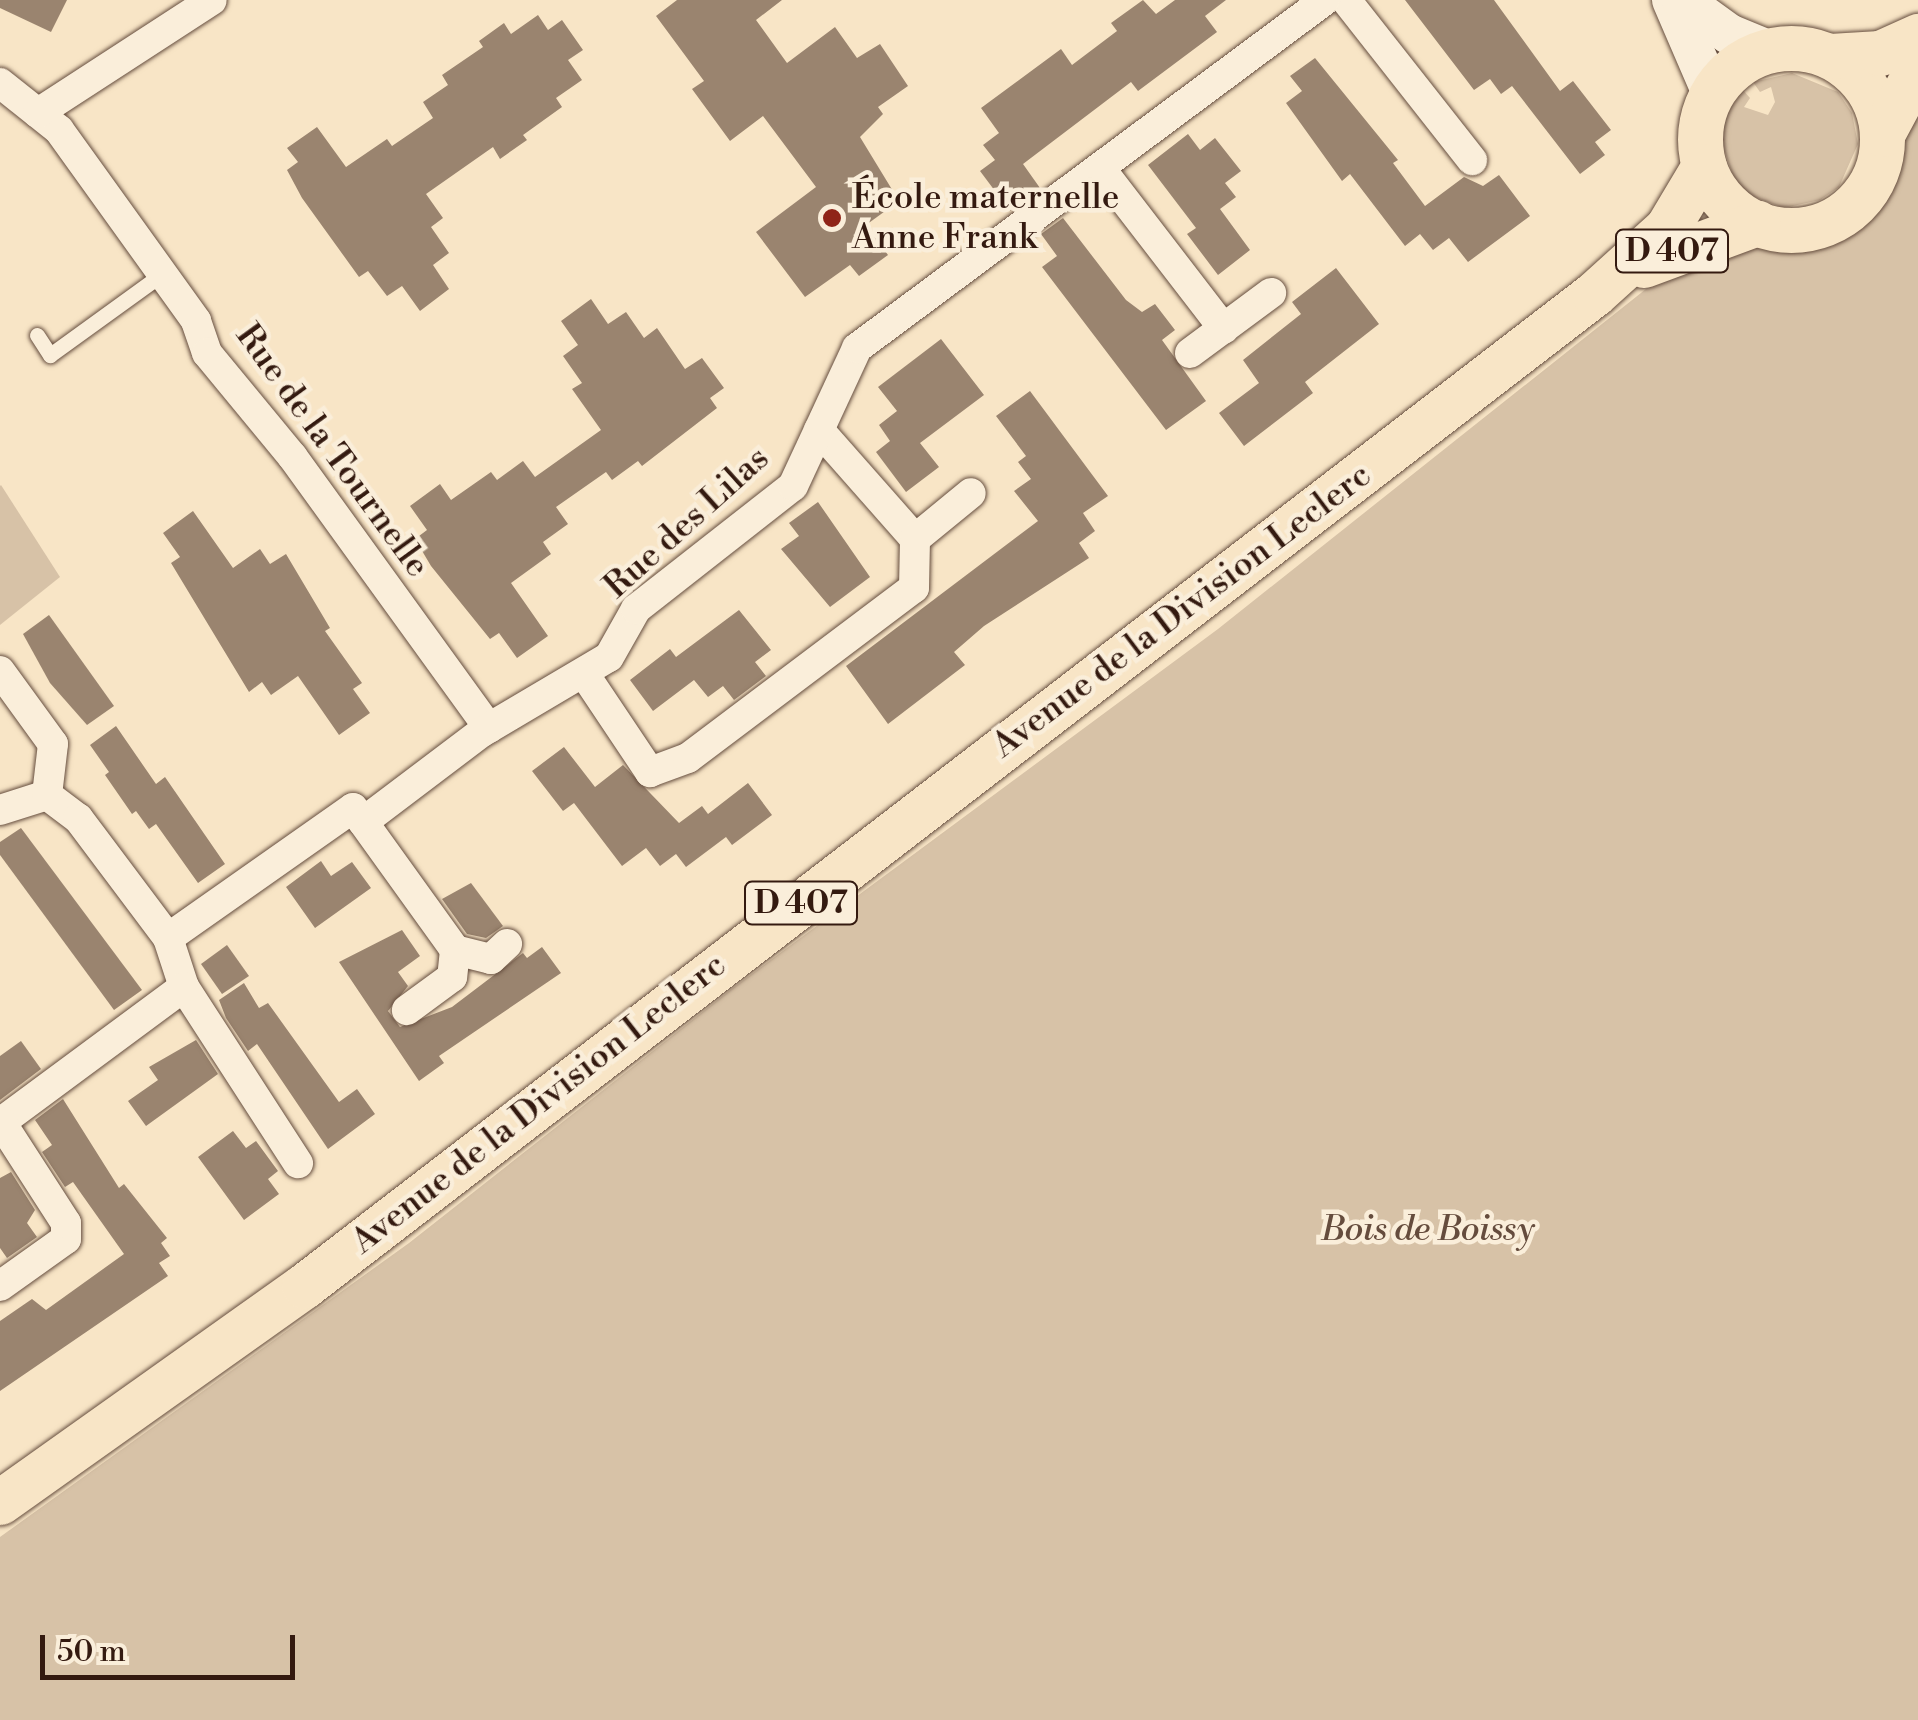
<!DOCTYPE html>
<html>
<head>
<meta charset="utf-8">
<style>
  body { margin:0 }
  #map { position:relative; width:1918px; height:1720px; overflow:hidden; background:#f8e5c6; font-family:"Libre Bodoni",serif }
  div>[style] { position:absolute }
  .green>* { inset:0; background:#d7c2a7 }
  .building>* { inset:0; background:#9a846f }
  .roads { filter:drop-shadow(0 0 2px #654d3e) drop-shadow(0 0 2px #654d3e) }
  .lane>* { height:15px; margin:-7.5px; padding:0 7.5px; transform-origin:7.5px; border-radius:7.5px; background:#faeeda }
  .street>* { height:30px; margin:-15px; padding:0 15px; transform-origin:15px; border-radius:15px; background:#faeeda }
  .secondary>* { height:40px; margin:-20px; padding:0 20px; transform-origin:20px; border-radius:20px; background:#faeeda }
  .primary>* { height:45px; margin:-22.5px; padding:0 22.5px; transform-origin:22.5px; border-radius:22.5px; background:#f8e5c6 }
  .primary>.ring { margin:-22.5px; padding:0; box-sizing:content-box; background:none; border:45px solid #f8e5c6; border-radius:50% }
  .dots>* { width:28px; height:28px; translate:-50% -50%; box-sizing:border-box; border:5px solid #faeeda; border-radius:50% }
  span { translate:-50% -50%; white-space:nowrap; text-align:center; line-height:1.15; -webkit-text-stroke:9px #faeeda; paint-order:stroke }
  .shield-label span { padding:2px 8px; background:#faeeda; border:2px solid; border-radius:8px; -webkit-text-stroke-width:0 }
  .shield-label { font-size:32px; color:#341a10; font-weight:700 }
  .poi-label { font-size:35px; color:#341a10 }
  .left { translate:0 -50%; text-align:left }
  .street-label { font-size:35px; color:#341a10 }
  .park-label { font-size:35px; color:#654c3d; font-style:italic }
  .scale { position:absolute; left:40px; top:1635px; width:255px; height:45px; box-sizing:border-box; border:5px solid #341a10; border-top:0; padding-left:12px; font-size:30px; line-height:35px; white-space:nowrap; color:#341a10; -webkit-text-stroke:8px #faeeda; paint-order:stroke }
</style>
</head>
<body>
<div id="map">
  <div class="green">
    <i style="clip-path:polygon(1792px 73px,1838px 92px,1852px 113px,1858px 144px,1839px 187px,1820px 200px,1784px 208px,1749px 195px,1735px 182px,1721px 140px,1726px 114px,1743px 90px,1750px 98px,1744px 107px,1768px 115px,1775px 102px,1771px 87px,1760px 92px,1753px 82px)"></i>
    <i style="clip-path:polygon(1918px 101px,1918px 1720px,0 1720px,0 1537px,409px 1243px,733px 988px,1218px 629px,1656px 281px,1756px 242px,1808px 240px,1860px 221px,1899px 173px,1909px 115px)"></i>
    <i style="clip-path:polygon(1px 485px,60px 577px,0 625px,0 486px)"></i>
  </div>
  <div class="building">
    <i style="clip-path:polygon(0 0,67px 0,51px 32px,0 8px)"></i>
    <i style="clip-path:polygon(677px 0,782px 0,756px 20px,787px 63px,835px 27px,857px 58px,880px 44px,908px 86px,878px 107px,883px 114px,860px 137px,899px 201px,866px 225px,888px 255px,859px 276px,850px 265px,805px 297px,756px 232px,816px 187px,763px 116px,730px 141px,692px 89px,704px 81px,656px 16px)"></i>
    <i style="clip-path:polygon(1143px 0,1156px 14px,1175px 0,1226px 0,1205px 16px,1217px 32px,1138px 91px,1131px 82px,1023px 164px,1040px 188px,1010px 211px,980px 171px,995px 160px,983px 145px,999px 133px,981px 108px,1061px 49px,1072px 65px,1117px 31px,1111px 23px)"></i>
    <i style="clip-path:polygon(1405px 0,1494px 0,1560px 91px,1573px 81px,1611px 130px,1595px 142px,1605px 155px,1580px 174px,1512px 86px,1501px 94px,1490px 79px,1474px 90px)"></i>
    <i style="clip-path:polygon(538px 15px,548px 30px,562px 20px,583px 50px,568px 60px,582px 80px,556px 98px,562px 107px,523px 135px,527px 140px,500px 159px,493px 147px,426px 194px,443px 218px,431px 227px,449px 253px,433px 265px,449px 289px,420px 311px,402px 286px,387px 296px,368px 271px,359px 277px,302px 198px,287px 170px,298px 162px,287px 148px,317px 127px,346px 167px,387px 139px,392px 146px,433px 118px,423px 102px,448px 85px,442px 75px,483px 47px,479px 41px,504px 23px,511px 34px)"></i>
    <i style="clip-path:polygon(1315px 58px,1398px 160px,1393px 163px,1425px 206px,1464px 177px,1483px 186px,1499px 175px,1530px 216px,1468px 262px,1449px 238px,1433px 250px,1420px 234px,1405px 246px,1350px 174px,1342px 181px,1286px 103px,1302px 91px,1290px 76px)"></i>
    <i style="clip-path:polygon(1188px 134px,1200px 150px,1215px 138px,1241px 171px,1225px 183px,1236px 197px,1220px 209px,1250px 250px,1218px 275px,1187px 234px,1196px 228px,1148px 165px)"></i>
    <i style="clip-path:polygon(1063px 218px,1126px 300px,1142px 312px,1155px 304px,1175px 330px,1162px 340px,1206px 401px,1166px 430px,1042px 267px,1057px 256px,1041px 234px)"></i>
    <i style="clip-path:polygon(1336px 268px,1379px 324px,1305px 382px,1313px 393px,1244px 446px,1219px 413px,1259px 383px,1243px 360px,1301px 314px,1292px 302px)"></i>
    <i style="clip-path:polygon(591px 299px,608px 324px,626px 312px,644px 338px,657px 328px,685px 369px,702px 358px,724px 388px,710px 398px,717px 408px,642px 466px,638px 461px,612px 480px,606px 472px,556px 507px,568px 524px,543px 542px,551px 554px,511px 583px,548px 636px,517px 658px,499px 633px,490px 639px,431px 566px,415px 539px,427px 530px,410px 506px,440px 484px,451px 500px,491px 472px,497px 480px,523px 461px,535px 477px,601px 430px,572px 389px,582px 383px,563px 356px,578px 345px,561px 321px)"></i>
    <i style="clip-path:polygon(941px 339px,984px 395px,920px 443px,939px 467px,906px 492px,876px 452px,890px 441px,879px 425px,897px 411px,878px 387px)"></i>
    <i style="clip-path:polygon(1030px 391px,1108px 496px,1083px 513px,1095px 531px,1079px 543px,1089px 558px,984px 626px,954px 652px,965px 665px,888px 724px,846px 666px,1038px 521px,1014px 491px,1031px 479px,1018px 462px,1026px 456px,996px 416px)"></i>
    <i style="clip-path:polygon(818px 502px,870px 577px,830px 607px,781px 549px,799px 536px,789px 523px)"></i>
    <i style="clip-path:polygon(193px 511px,233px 568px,260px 549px,270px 564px,286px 554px,330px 628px,325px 631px,362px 683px,353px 689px,370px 713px,339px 735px,298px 676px,271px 695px,262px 682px,249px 692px,171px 563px,180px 557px,163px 533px)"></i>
    <i style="clip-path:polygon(739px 610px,771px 650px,755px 662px,766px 676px,734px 700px,723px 686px,708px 697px,694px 680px,653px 711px,630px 680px,670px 649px,676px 657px)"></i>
    <i style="clip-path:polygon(49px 615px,114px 706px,87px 725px,50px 683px,23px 634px)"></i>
    <i style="clip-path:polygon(116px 726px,156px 784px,165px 777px,225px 864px,198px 883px,156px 824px,149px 829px,136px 811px,132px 814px,105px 775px,109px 772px,90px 745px)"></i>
    <i style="clip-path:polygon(564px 747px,595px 787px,623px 765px,679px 823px,702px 806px,708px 814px,748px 783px,772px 815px,732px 845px,726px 837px,686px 867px,676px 854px,660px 866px,646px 848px,622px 866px,574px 803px,563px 811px,532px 771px)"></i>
    <i style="clip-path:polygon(21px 828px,142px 990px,114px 1010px,0 855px,0 842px)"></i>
    <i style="clip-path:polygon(321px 861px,331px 876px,352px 862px,371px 888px,315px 928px,286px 887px)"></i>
    <i style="clip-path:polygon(471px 883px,503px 926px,486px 938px,467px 934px,442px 899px)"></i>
    <i style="clip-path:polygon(402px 930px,420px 956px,398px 972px,408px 986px,388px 1011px,400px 1027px,452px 1007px,523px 953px,527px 958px,542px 947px,561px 973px,439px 1056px,444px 1063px,419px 1081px,339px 962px)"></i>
    <i style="clip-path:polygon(227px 945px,249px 976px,222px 994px,201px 964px)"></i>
    <i style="clip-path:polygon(244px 983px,259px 1008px,268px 1003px,339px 1102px,357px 1089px,375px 1114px,328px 1149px,257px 1044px,248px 1051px,226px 1018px,219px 1000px)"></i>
    <i style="clip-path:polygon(196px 1040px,218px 1074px,146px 1126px,128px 1101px,158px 1080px,149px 1067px)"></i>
    <i style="clip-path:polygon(21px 1041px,41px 1069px,0 1100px,0 1056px)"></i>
    <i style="clip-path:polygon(63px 1099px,119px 1188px,124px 1184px,167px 1238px,161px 1243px,170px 1256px,159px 1263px,168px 1276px,0 1391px,0 1321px,32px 1299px,46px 1310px,124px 1254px,73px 1182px,65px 1187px,42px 1152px,52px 1145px,35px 1120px)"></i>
    <i style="clip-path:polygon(233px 1131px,246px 1148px,256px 1141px,278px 1171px,268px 1179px,279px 1194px,244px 1220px,198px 1157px)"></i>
    <i style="clip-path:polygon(11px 1172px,35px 1210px,27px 1223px,37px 1237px,7px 1258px,0 1248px,0 1178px)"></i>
  </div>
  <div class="roads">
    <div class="lane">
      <i style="left:37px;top:335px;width:24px;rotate:57deg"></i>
      <i style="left:50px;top:355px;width:138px;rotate:-35.9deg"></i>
    </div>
    <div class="street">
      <i style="left:1346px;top:0;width:204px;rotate:51.8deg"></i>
      <i style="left:0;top:83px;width:75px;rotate:38.5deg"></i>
      <i style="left:59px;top:130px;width:235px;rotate:54.3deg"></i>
      <i style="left:196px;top:321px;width:34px;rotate:71deg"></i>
      <i style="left:207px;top:353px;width:134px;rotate:50.5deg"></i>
      <i style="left:292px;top:456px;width:336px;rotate:54.1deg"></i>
      <i style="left:38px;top:113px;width:207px;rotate:-33deg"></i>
      <i style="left:1100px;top:168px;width:203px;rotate:52.4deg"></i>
      <i style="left:1190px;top:353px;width:101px;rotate:-36.5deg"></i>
      <i style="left:819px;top:430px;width:145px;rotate:48.6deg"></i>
      <i style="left:0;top:671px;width:90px;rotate:54deg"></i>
      <i style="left:53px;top:744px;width:51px;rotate:96.7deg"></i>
      <i style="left:585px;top:675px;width:117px;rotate:56.2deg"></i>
      <i style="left:650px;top:772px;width:40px;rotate:-20.2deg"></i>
      <i style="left:688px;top:758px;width:283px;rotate:-37deg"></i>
      <i style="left:914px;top:588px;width:49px;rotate:-88.8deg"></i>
      <i style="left:915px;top:539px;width:72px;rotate:-39.4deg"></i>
      <i style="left:0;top:810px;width:49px;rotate:-17.7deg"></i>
      <i style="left:47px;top:795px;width:39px;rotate:37deg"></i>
      <i style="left:78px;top:818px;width:150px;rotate:53.1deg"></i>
      <i style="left:168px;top:938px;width:52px;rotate:71.9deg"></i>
      <i style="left:184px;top:987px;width:210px;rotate:57.1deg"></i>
      <i style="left:363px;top:822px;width:149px;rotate:-37.1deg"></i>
      <i style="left:482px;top:732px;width:147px;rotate:-30.6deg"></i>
      <i style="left:609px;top:657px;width:55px;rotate:-60.6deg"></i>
      <i style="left:636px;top:609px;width:199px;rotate:-38.1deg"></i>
      <i style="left:793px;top:486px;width:152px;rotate:-65.1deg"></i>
      <i style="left:857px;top:348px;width:583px;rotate:-36.63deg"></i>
      <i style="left:168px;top:938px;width:226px;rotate:-35.1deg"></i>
      <i style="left:353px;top:808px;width:175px;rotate:54.3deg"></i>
      <i style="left:455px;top:950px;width:27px;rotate:96deg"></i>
      <i style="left:452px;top:977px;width:56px;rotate:143.7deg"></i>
      <i style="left:455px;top:950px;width:37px;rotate:14deg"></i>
      <i style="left:491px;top:959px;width:22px;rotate:-43deg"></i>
      <i style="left:0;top:1123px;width:229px;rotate:-36.5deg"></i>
      <i style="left:0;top:1286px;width:81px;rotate:-35.5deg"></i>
      <i style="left:66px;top:1239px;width:16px;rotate:-90deg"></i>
      <i style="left:66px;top:1223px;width:120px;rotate:-122.8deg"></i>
    </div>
    <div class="secondary">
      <i style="left:1672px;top:0;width:101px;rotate:66.7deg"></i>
      <i style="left:1682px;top:0;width:58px;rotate:35.9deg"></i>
      <i style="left:1729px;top:34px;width:42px;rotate:22.3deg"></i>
    </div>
    <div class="primary">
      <i class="ring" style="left:1700px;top:48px;width:137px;height:137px"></i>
      <i style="left:1830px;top:56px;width:50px;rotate:-3.4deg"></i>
      <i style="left:1880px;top:53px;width:42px;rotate:-24.1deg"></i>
      <i style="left:1882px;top:134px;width:76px;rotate:-61.8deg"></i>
      <i style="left:1644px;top:265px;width:121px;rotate:-20.4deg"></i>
      <i style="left:0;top:1502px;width:373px;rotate:-35.4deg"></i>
      <i style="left:304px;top:1286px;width:1627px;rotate:-37.56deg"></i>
      <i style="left:1594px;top:294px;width:98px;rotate:-42.1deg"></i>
      <i style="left:1667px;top:228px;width:72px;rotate:-59.2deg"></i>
    </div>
  </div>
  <div class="dots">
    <i style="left:832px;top:218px;background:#8f2418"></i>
  </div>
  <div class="shield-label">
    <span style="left:1672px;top:251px">D 407</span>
    <span style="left:801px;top:903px">D 407</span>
  </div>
  <div class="poi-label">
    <span class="left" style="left:852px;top:218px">École maternelle<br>Anne Frank</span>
  </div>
  <div class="street-label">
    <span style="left:332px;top:451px;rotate:54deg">Rue de la Tournelle</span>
    <span style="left:687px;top:523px;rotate:-42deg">Rue des Lilas</span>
    <span style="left:1182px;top:611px;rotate:-37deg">Avenue de la Division Leclerc</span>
    <span style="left:539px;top:1104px;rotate:-38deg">Avenue de la Division Leclerc</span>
  </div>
  <div class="park-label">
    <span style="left:1428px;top:1230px">Bois de Boissy</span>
  </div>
  <div class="scale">50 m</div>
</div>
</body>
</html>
